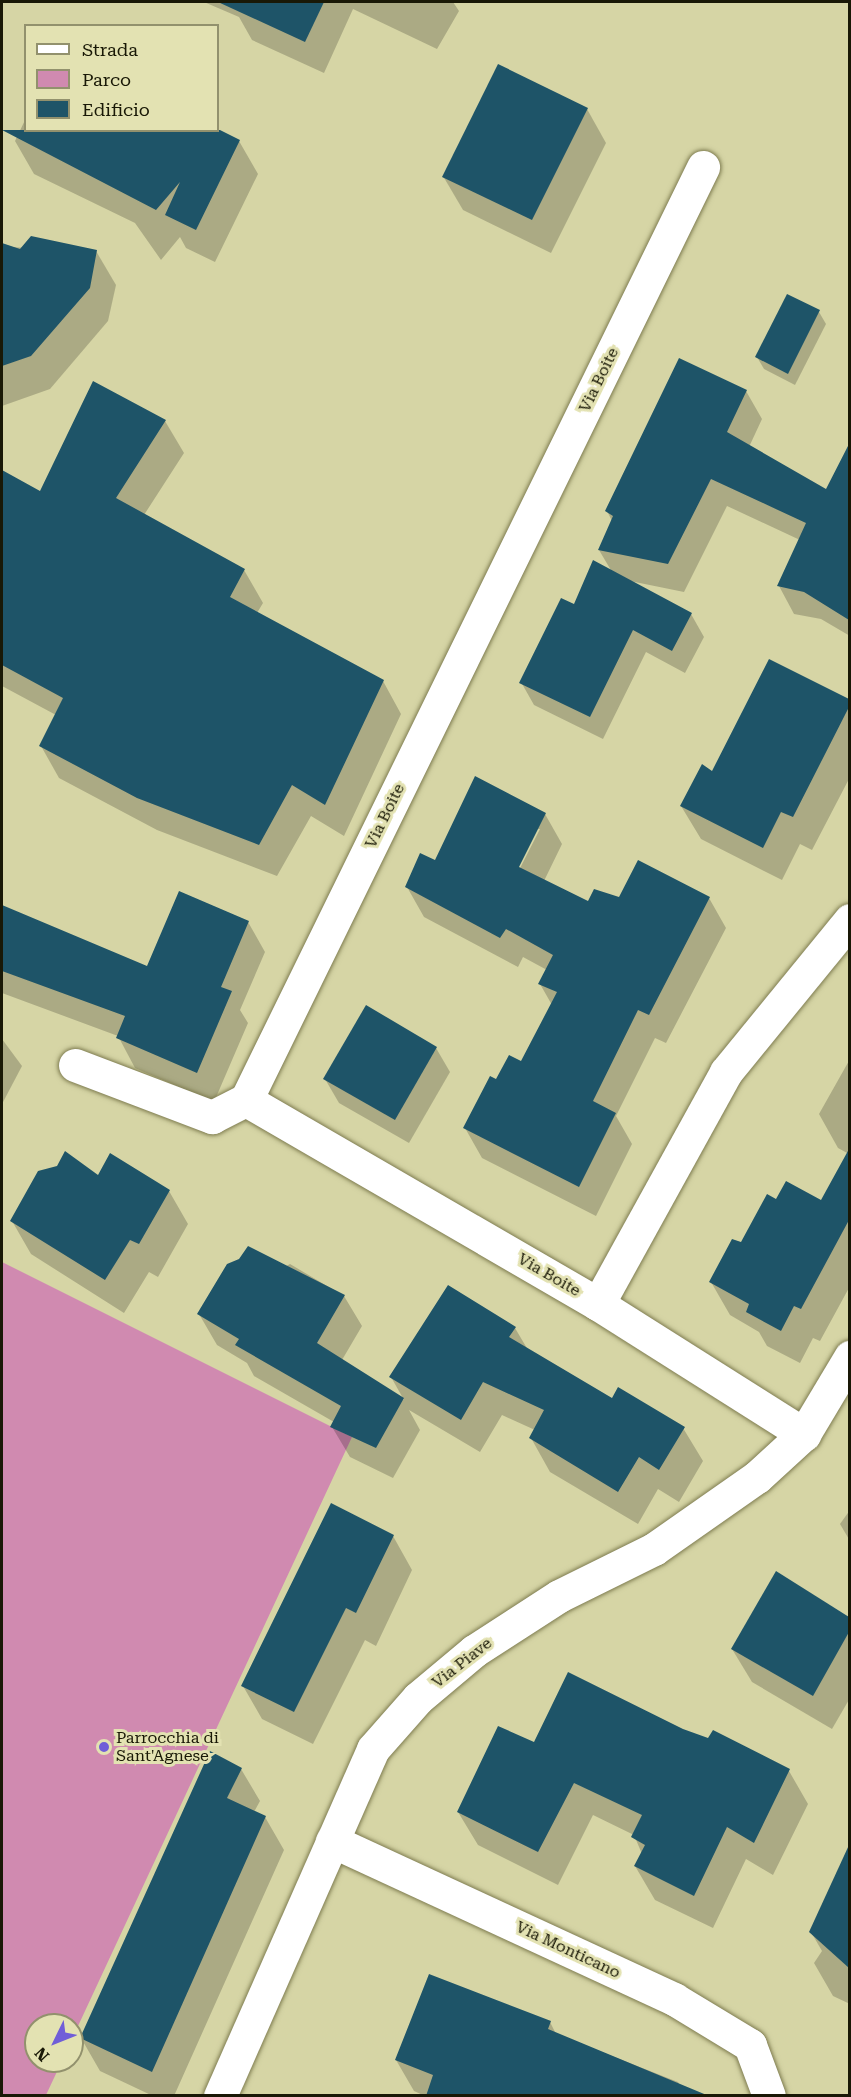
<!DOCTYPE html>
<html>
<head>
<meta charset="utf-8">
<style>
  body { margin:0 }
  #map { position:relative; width:851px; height:2097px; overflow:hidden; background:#d6d5a5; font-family:"Roboto Serif",serif }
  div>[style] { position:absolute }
  .green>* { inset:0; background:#d08ab0 }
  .shadow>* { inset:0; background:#0003 }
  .building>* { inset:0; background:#1e5468 }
  .roads { filter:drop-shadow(0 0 2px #7e7c50) drop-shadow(0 0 2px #7e7c50) }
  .minor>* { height:33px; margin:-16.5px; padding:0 16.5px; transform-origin:16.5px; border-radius:16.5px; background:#fff }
  .dots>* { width:16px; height:16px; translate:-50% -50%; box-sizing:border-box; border:3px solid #e3e2b2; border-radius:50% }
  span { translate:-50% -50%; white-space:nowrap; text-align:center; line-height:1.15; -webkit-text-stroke:6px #e3e2b2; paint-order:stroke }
  .street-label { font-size:16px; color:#191806 }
  .poi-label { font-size:16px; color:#191806 }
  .left { translate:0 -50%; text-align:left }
  .frame { position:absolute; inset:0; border:3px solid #191806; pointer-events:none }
  .legend { position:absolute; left:24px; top:24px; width:195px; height:108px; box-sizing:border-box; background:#e3e2b2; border:2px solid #92916d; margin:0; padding:8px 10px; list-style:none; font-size:18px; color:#191806 }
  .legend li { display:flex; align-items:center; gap:12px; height:30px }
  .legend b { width:30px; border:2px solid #92916d }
  .north { position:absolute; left:24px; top:2013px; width:60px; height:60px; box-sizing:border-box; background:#e3e2b2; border:2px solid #92916d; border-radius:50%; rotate:227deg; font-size:16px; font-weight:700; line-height:24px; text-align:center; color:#191806 }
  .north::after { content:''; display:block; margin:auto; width:21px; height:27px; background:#705ed8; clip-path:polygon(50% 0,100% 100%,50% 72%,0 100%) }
</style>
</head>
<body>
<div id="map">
  <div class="green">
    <i style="clip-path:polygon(2px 1262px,352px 1437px,72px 2039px,72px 2025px,36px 2025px,36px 2061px,62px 2061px,46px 2095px,2px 2095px)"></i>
  </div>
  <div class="shadow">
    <i style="clip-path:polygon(204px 2px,453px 2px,459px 11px,437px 49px,353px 9px,324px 73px,252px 40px,239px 17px)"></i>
    <i style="clip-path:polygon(587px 109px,606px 143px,551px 253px,463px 210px,443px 176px)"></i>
    <i style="clip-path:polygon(26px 118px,26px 130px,239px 141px,258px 174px,215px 262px,186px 248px,180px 237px,161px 260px,135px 223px,34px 174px,15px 141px)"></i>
    <i style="clip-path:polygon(9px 247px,96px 251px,116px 285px,108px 321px,50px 389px,2px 406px,2px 254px)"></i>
    <i style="clip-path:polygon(819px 312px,826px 324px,795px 385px,764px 369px,757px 357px)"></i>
    <i style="clip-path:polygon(746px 391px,762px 419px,749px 447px,827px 491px,839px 468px,850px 473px,850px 636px,821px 619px,794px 614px,779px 586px,800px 540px,727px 506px,684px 592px,630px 581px,691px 614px,704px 637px,685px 673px,646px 652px,603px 739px,534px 705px,521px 682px,574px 606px,612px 572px,599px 550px,612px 521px,607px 511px)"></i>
    <i style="clip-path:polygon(165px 421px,184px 453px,144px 515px,244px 570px,263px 603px,257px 613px,383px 681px,401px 714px,344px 836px,311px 816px,277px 876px,157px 830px,59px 778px,41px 746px,56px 715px,2px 686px,2px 472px,41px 493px)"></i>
    <i style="clip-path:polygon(770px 661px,850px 700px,850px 777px,812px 850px,800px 844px,782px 880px,701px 839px,681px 806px,713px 773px)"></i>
    <i style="clip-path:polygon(evenodd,545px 814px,562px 844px,544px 881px,589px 904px,709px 898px,726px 928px,666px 1043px,655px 1038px,616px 1116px,632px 1144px,596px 1216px,482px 1158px,465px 1128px,496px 1081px,521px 1063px,552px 1005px,540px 984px,547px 970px,523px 957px,518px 967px,424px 917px,407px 887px,435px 862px,545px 814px,537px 829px,540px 829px,517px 874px,515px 873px,537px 829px)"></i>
    <i style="clip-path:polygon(2px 907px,147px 968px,248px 922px,265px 952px,240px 1010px,248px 1023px,214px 1102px,135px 1068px,118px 1036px,2px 993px)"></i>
    <i style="clip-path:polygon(2px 1039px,22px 1066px,2px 1104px)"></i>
    <i style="clip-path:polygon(436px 1048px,450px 1072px,409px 1143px,339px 1103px,325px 1079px)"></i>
    <i style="clip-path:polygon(850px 1059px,850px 1286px,820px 1341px,813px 1338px,800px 1363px,767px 1346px,759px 1332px,730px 1315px,711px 1282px,776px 1201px,822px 1202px,849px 1154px,838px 1148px,819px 1114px)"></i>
    <i style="clip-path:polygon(58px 1167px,169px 1191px,188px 1224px,158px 1277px,149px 1272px,124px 1313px,31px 1254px,12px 1221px)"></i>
    <i style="clip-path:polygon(290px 1264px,344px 1296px,362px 1326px,342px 1360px,404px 1400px,391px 1377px,515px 1328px,528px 1350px,612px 1400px,683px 1428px,703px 1461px,679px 1502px,658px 1489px,638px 1524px,550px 1472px,531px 1438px,535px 1430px,502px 1415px,480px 1452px,409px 1410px,420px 1430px,393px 1478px,350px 1457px,332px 1427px,334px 1422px,254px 1376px,247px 1363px,217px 1345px,199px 1314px)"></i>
    <i style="clip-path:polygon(850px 1510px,850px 1541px,840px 1524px)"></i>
    <i style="clip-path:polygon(393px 1536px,412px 1570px,376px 1646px,365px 1640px,313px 1744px,262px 1719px,243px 1686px)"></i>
    <i style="clip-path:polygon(777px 1573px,850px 1619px,850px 1698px,832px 1729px,752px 1682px,732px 1649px)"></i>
    <i style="clip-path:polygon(682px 1730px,789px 1771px,808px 1804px,773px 1875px,746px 1859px,713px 1928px,655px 1900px,635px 1866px,642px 1854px,634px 1835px,593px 1815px,558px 1885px,478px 1845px,458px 1812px,535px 1744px)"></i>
    <i style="clip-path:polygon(241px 1769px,260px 1801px,254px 1812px,265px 1817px,284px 1850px,174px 2096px,153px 2096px,100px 2071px,81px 2038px)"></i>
    <i style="clip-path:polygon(846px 1855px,850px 1857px,850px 2004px,833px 1996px,814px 1963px,822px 1951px,811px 1932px)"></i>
    <i style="clip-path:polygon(550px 2022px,556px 2034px,678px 2082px,686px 2096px,425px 2096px,414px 2091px,396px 2060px)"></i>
  </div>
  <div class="building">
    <i style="clip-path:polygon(218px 2px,324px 2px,305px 42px)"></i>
    <i style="clip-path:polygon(498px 64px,588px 108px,532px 220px,442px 177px)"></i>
    <i style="clip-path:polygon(2px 130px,220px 130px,240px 140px,196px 230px,165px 215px,180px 182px,156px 210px)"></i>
    <i style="clip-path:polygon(31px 236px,97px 250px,90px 288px,31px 356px,2px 366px,2px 243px,20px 249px)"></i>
    <i style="clip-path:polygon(787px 294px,820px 310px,788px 374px,755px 357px)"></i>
    <i style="clip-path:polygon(679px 358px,747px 390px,727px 432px,826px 489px,849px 444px,849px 620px,804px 592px,777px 586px,806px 523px,711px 479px,668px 564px,598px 550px,613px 516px,605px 511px)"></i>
    <i style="clip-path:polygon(93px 381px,166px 420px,116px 498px,245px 569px,230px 597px,384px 680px,325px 805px,292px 785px,259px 845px,137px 798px,39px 746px,63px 698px,2px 665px,2px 470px,40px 491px)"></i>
    <i style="clip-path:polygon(593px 560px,692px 613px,672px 651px,633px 630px,590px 717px,519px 683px,561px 598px,574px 604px)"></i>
    <i style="clip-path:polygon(769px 659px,849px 699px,849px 707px,793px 817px,781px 812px,763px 848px,680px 806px,702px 764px,712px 771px)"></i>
    <i style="clip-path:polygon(475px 776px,546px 813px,519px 867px,588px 901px,594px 889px,619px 897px,638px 860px,710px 897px,649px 1015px,638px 1010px,593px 1101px,616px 1113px,579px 1187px,463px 1128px,490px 1076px,496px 1079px,509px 1055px,521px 1061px,557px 992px,538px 984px,553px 955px,506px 929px,500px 938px,405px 887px,420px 853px,435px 860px)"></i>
    <i style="clip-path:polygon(179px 891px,249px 921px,221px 987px,232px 991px,197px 1073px,116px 1038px,125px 1016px,2px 971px,2px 905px,147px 966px)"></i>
    <i style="clip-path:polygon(366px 1005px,437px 1047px,395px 1120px,323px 1079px)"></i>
    <i style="clip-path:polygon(849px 1149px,849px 1220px,801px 1309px,794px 1306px,781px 1331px,746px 1312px,749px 1304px,709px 1282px,732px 1239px,741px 1242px,767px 1194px,776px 1199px,786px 1181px,821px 1200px)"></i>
    <i style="clip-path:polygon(65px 1151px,98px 1175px,110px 1153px,170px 1190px,139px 1244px,130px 1240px,105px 1280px,10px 1221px,38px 1171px,57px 1166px)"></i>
    <i style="clip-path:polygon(248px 1246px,345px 1295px,317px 1343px,404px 1398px,376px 1448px,330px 1427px,341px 1406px,235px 1345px,239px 1339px,197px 1314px,227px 1264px,239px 1259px)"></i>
    <i style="clip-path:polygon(448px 1285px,516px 1327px,509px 1337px,612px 1398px,618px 1387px,685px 1427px,659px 1470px,639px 1457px,618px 1492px,529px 1438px,544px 1410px,483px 1382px,461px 1420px,389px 1377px)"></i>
    <i style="clip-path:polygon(331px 1503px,394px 1535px,356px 1613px,346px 1608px,294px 1712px,241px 1686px)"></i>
    <i style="clip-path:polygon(776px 1571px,849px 1617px,849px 1632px,813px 1696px,731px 1649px)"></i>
    <i style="clip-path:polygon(568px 1672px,683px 1729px,708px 1738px,713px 1730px,790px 1769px,754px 1843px,727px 1827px,694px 1896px,634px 1866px,645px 1845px,631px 1837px,642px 1815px,574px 1783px,538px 1852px,457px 1812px,498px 1726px,534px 1742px)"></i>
    <i style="clip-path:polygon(210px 1751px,242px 1768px,227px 1798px,266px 1816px,152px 2072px,80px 2038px)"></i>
    <i style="clip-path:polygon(849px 1845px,849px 1968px,809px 1932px)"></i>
    <i style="clip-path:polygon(429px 1974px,551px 2021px,548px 2029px,709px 2096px,426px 2096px,433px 2075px,395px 2060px)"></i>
  </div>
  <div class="roads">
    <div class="minor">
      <i style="left:75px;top:1065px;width:147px;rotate:20.8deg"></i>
      <i style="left:212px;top:1117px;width:38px;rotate:-27deg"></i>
      <i style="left:246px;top:1100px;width:1039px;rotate:-63.9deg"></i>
      <i style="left:246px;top:1100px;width:407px;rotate:30.1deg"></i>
      <i style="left:598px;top:1304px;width:244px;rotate:32.3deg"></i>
      <i style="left:598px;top:1304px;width:265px;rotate:-61.1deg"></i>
      <i style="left:726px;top:1072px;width:196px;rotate:-50.8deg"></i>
      <i style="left:332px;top:1841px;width:377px;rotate:24.8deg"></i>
      <i style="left:674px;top:1999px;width:89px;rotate:31.2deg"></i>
      <i style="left:750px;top:2045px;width:54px;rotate:69.6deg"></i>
      <i style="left:220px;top:2096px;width:379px;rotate:-66.2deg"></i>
      <i style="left:373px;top:1749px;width:68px;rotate:-48.6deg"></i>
      <i style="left:418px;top:1698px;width:73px;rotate:-40deg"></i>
      <i style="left:474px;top:1651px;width:101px;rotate:-32.9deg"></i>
      <i style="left:559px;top:1596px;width:106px;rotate:-26.3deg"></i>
      <i style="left:654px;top:1549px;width:126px;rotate:-35deg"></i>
      <i style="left:757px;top:1477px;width:64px;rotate:-42.5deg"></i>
      <i style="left:804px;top:1434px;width:90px;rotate:-59.1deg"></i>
    </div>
  </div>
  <div class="dots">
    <i style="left:104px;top:1747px;background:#705ed8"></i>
  </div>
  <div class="street-label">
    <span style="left:599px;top:380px;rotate:-64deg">Via Boite</span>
    <span style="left:385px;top:816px;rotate:-64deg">Via Boite</span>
    <span style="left:549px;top:1275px;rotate:30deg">Via Boite</span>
    <span style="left:462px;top:1663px;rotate:-38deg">Via Piave</span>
    <span style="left:568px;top:1950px;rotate:25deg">Via Monticano</span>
  </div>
  <div class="poi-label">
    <span class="left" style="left:116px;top:1747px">Parrocchia di<br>Sant'Agnese</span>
  </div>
  <div class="frame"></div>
  <ul class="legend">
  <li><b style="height:8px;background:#fff"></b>Strada</li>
  <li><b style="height:16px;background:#d08ab0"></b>Parco</li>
  <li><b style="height:16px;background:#1e5468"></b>Edificio</li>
  </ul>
  <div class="north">N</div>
</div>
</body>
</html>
